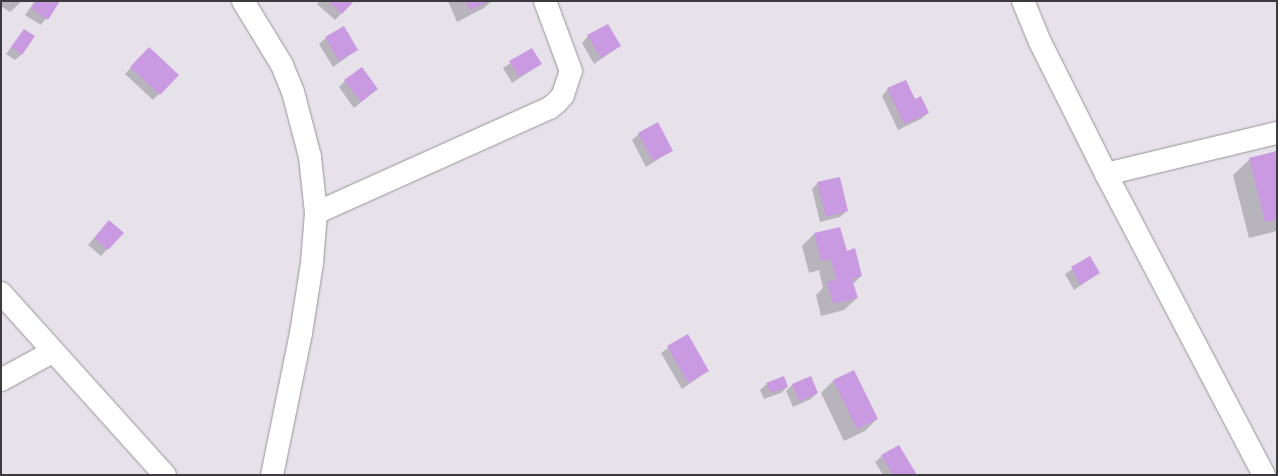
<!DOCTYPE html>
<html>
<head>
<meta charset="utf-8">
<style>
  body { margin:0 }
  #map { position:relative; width:1278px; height:476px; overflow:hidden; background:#e7e2ea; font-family:Karla,sans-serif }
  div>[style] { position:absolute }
  .shadow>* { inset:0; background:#0003 }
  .building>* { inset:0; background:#c99ae1 }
  .roads { filter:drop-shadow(0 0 1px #98939b) drop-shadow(0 0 1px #98939b) }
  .street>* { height:22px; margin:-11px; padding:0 11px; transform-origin:11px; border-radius:11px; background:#fff }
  span { translate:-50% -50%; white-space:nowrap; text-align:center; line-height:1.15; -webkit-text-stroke:4px #f4eff7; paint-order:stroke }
  .frame { position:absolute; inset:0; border:2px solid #3c3a3e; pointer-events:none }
</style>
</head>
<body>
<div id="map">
  <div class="shadow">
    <i style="clip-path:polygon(1px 1px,22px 1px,10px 12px,1px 6px)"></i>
    <i style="clip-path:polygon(35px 1px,59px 1px,41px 25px,25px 15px)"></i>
    <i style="clip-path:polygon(320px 1px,353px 1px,335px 20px,317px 4px)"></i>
    <i style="clip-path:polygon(448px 1px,492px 1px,484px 8px,457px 22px)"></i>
    <i style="clip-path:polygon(24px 30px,22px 54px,15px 60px,6px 54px)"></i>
    <i style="clip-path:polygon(588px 36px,620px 46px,594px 64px,582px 43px)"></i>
    <i style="clip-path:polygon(326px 38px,357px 50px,333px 67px,319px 44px)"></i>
    <i style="clip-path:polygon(149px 48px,177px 75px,153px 100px,125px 74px)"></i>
    <i style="clip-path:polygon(532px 49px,541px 64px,512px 83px,503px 68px)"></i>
    <i style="clip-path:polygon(345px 81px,377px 89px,354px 108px,339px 87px)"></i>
    <i style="clip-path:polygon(888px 89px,914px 100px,928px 113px,921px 119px,898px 130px,882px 96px)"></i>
    <i style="clip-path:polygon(639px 134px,671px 151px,646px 167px,632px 140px)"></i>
    <i style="clip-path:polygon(1277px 149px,1277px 231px,1249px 238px,1233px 175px,1250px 159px,1273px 153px)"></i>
    <i style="clip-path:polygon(818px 183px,847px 211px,840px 217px,820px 222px,812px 189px)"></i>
    <i style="clip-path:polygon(103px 228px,122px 233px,101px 256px,88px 245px)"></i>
    <i style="clip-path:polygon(814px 234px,846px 252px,861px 276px,853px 284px,857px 298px,844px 310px,821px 316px,816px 295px,823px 288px,819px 270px,809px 273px,802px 246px)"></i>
    <i style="clip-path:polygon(1090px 258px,1099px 273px,1074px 290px,1065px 274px)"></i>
    <i style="clip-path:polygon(687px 335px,708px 371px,682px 389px,661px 353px)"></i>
    <i style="clip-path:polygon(854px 371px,877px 419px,865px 431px,844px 441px,821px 393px,833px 381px)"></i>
    <i style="clip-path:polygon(767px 384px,787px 387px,781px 393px,764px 399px,760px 390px)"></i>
    <i style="clip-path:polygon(792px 385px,817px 393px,811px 399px,793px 407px,786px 391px)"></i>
    <i style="clip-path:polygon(882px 456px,916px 475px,883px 475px,875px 462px)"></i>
  </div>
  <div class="building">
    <i style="clip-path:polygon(36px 1px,60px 1px,48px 20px,31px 8px)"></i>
    <i style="clip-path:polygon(328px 1px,354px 1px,342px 14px)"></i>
    <i style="clip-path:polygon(465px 1px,489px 1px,470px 10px)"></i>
    <i style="clip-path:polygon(608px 24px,621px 46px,601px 58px,587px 35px)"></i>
    <i style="clip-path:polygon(344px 26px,358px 50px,339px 61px,325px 37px)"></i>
    <i style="clip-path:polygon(24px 29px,35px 36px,22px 55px,11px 47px)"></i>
    <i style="clip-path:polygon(149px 47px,179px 75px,160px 95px,130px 67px)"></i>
    <i style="clip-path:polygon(532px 48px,542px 64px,519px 77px,509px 61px)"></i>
    <i style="clip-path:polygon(362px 67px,378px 89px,361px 102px,344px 80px)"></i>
    <i style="clip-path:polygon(906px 80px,915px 99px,921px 96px,929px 113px,904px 124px,887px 88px)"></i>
    <i style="clip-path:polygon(658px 122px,673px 151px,653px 161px,638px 133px)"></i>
    <i style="clip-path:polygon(1277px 151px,1277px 220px,1265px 222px,1249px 158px)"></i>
    <i style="clip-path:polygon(840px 177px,848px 211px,826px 217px,817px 182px)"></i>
    <i style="clip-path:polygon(109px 220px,124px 233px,108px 250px,94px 238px)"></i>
    <i style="clip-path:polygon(840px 227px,847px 251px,855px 248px,862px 276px,852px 279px,858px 298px,833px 304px,827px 282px,836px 280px,831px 259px,821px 261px,814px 233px)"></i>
    <i style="clip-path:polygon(1090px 256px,1100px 273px,1080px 285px,1071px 267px)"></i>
    <i style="clip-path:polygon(688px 334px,709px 371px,688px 383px,667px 346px)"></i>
    <i style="clip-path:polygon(854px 370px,878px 419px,857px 429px,833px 380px)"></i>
    <i style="clip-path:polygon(784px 376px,788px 387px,771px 393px,766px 383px)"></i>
    <i style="clip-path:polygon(811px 376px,818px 393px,799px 402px,792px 384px)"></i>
    <i style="clip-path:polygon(899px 445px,917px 475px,893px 475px,881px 455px)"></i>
  </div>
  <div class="roads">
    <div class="street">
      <i style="left:243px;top:1px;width:75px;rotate:58.6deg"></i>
      <i style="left:282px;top:65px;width:29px;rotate:68deg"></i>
      <i style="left:293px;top:92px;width:67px;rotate:75.3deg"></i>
      <i style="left:310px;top:157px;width:56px;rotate:83.9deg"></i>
      <i style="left:316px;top:213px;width:50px;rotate:94.6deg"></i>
      <i style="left:312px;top:263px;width:71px;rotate:98.9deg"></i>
      <i style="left:301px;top:333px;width:145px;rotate:101.5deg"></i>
      <i style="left:1023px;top:1px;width:44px;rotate:67.5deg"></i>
      <i style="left:1040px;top:42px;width:148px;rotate:63.4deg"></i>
      <i style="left:1106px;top:174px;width:340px;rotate:62.3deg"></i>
      <i style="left:1106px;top:174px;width:176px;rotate:-13.5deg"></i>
      <i style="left:316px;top:213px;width:256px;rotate:-24.2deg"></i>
      <i style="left:550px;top:108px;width:9px;rotate:-41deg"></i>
      <i style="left:557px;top:102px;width:9px;rotate:-49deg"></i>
      <i style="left:563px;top:95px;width:25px;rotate:-72deg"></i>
      <i style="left:571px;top:71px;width:75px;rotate:-110.4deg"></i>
      <i style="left:1px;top:293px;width:245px;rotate:48deg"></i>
      <i style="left:1px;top:380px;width:58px;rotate:-28.8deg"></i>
    </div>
  </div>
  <div class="frame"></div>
</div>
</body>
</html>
